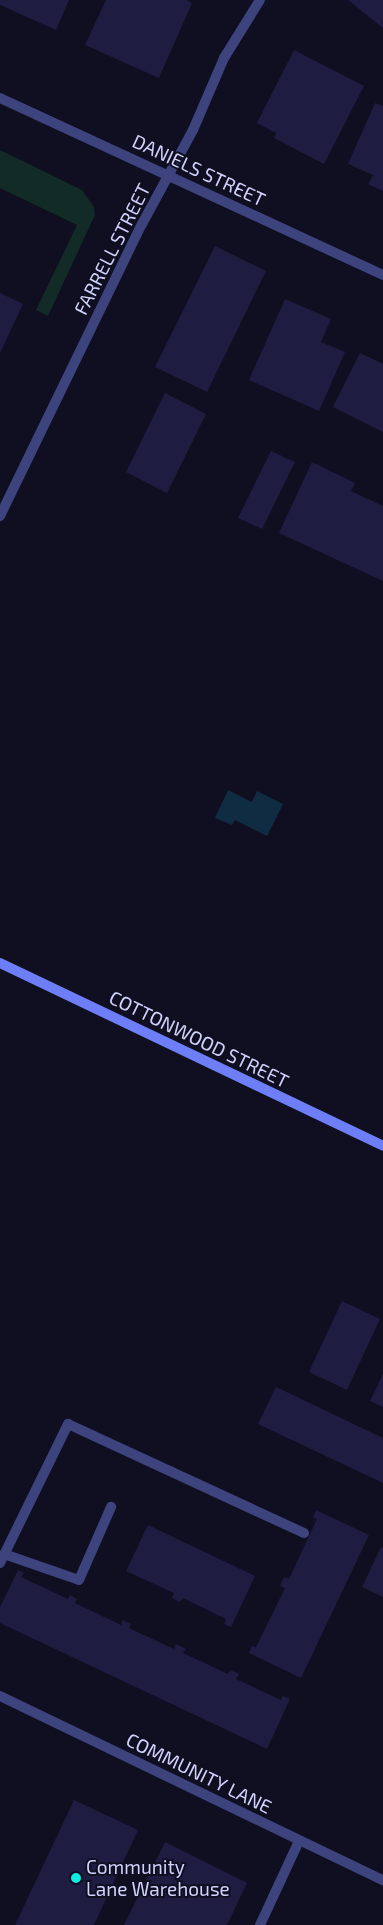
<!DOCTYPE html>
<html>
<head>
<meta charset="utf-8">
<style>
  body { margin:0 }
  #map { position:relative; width:383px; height:1925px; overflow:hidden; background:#0f0f21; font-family:"Exo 2",sans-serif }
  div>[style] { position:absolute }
  .green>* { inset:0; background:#122b26 }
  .water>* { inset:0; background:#102c43 }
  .building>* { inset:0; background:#1e1c41 }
  .lane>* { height:10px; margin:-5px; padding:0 5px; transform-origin:5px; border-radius:5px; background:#3c437d }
  .street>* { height:10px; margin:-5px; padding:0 5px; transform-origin:5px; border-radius:5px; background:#3c437d }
  .secondary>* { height:10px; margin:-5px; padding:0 5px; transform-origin:5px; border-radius:5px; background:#6e7ef7 }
  .dots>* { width:14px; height:14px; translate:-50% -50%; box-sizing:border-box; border:2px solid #0f0f21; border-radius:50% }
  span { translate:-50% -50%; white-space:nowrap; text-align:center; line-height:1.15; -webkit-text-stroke:4px #0f0f21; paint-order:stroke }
  .street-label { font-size:19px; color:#d1d2fc }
  .poi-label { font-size:19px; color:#d1d2fc }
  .left { translate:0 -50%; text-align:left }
</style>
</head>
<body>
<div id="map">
  <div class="green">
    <i style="clip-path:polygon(0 150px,82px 190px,94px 207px,95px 215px,48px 316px,36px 310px,77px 225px,0 188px)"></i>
  </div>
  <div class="water">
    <i style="clip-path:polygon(228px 790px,252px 802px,257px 791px,283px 804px,267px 836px,235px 820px,232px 825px,215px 818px)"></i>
  </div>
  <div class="building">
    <i style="clip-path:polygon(0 0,69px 0,56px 30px,0 5px)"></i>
    <i style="clip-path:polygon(106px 0,186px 0,192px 3px,159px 78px,85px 45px)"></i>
    <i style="clip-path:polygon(348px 0,383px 0,383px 28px)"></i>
    <i style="clip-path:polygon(294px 50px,364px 86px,324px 164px,274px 138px,276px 133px,257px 123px)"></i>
    <i style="clip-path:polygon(375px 103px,383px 106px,383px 191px,368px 184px,373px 175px,348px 164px)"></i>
    <i style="clip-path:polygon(215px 246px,266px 271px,207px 392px,155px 367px)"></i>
    <i style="clip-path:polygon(0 293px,23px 304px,0 353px)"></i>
    <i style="clip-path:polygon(285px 299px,331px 319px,321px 342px,345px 352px,319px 411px,249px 380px)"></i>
    <i style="clip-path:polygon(360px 353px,383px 364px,383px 432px,333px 407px)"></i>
    <i style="clip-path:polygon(165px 393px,206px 414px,167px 493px,126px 472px)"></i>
    <i style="clip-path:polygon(271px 451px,295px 462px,262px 529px,238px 518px)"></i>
    <i style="clip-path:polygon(312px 462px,355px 483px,351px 491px,383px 506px,383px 581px,279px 533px)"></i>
    <i style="clip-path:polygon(342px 1301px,380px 1319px,347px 1390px,309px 1372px)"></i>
    <i style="clip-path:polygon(383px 1374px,383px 1407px,370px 1401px)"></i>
    <i style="clip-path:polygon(276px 1387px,383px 1438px,383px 1483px,258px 1424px)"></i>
    <i style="clip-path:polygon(316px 1510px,369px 1535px,301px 1678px,249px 1653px,252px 1646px,256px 1647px,285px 1588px,280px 1586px,284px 1577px,289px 1579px,317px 1519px,313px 1517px)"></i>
    <i style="clip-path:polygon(148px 1525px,255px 1576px,231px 1627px,224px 1624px,226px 1619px,183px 1598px,180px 1602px,172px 1598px,174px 1593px,126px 1571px)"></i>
    <i style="clip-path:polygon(381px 1547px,383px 1548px,383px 1597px,362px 1587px)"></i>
    <i style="clip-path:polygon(18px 1570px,24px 1573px,21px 1577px,68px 1599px,70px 1595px,77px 1599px,75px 1603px,121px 1625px,123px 1620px,131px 1624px,129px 1628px,174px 1649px,176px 1644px,186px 1649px,183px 1653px,228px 1674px,230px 1670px,239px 1674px,236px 1679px,281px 1700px,283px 1696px,290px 1699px,267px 1749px,0 1623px,0 1607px)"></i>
    <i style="clip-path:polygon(74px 1800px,138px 1830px,94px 1925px,15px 1925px)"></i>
    <i style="clip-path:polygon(165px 1842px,247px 1883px,227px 1925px,124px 1925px)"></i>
  </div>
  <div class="lane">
    <i style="left:4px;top:1554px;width:79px;rotate:19.1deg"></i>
    <i style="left:79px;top:1580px;width:80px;rotate:-66.3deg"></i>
    <i style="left:0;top:1563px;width:155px;rotate:-63.9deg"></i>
    <i style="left:68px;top:1424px;width:260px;rotate:24.8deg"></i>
    <i style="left:260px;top:1925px;width:93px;rotate:-65.1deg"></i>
  </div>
  <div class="street">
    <i style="left:0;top:98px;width:422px;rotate:24.8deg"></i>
    <i style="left:0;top:516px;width:325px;rotate:-64.1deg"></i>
    <i style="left:142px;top:224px;width:107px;rotate:-61.5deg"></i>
    <i style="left:193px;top:130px;width:78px;rotate:-66.7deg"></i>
    <i style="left:224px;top:58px;width:68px;rotate:-58.2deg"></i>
    <i style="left:0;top:1696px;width:425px;rotate:25.7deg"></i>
  </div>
  <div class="secondary">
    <i style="left:0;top:963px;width:424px;rotate:25.5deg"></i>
  </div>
  <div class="dots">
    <i style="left:76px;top:1878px;background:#0dece2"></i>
  </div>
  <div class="street-label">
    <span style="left:199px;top:170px;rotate:25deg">DANIELS STREET</span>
    <span style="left:112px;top:249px;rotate:-63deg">FARRELL STREET</span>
    <span style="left:199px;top:1039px;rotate:26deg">COTTONWOOD STREET</span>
    <span style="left:199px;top:1773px;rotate:26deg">COMMUNITY LANE</span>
  </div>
  <div class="poi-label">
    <span class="left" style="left:86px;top:1878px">Community<br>Lane Warehouse</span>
  </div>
</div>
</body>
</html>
